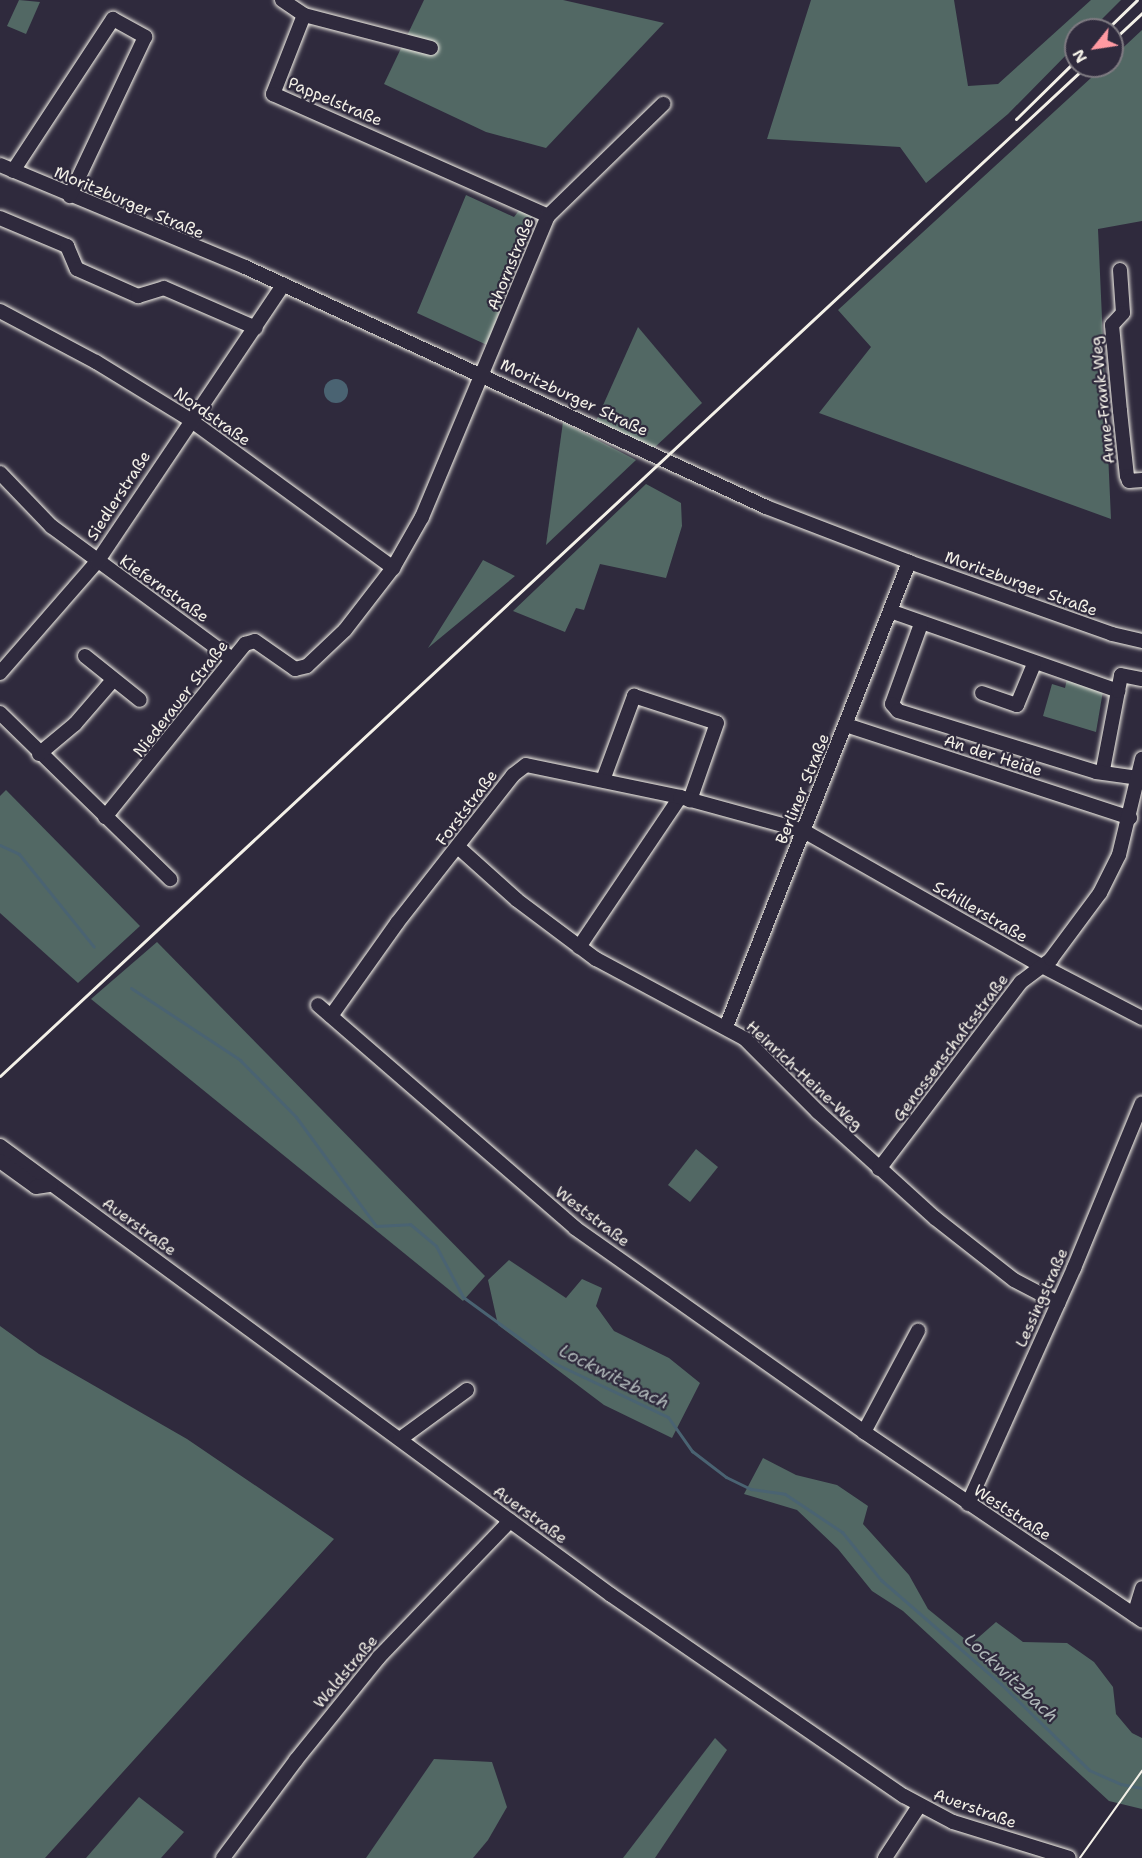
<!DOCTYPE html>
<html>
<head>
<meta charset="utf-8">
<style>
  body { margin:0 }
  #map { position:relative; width:1142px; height:1858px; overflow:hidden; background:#2f2a3d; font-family:"Shantell Sans",sans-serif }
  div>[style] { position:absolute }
  .green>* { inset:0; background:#526864 }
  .water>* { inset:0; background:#4a6372 }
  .round { border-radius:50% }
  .stream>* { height:3px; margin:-1.5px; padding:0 1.5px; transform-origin:1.5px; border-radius:1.5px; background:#4a6372 }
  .roads { filter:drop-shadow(0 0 2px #f4f1e8) drop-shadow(0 0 2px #f4f1e8) }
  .minor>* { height:14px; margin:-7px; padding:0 7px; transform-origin:7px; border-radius:7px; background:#2f2a3d }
  .tram>* { height:1.5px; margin:-0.75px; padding:0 0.75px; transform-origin:0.75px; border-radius:0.75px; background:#f4f1e8 }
  .rail>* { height:3px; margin:-1.5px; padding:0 1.5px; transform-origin:1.5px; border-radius:1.5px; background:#f4f1e8 }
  span { translate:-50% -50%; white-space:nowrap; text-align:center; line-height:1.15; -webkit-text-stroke:4.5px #2f2a3d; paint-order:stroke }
  .street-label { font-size:16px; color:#f4f1e8 }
  .water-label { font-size:18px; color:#b0b8b9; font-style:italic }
  .north { position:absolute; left:1064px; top:18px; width:60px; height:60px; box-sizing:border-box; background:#2f2a3d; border:2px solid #7e7a81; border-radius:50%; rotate:240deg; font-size:16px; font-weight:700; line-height:24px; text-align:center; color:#f4f1e8 }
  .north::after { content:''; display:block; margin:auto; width:21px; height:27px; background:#ff9aa2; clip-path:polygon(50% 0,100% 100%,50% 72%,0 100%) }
</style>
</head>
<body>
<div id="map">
  <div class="green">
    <i style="clip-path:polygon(19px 0,40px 2px,26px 34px,7px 26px)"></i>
    <i style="clip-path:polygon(424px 0,563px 0,664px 23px,546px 148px,486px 132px,384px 84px)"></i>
    <i style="clip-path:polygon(811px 0,954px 0,968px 86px,998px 84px,1091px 0,1121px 0,1091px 30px,1076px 30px,1076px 45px,1008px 114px,926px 183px,900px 147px,767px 139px)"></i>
    <i style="clip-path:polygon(1142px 30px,1142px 221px,1098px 229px,1111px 519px,819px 413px,871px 347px,838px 310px,1104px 66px,1112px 66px,1112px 58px)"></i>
    <i style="clip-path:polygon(466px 195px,514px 217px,520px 209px,534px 219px,487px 345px,417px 313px)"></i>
    <i style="clip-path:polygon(638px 327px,702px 403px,654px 448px,596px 421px)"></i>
    <i style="clip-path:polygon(563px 422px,636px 460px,546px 545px)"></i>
    <i style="clip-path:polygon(646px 484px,681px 503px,682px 526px,666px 578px,600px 564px,584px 610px,576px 608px,565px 632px,513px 611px)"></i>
    <i style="clip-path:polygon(483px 560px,515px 576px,428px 648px,472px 578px)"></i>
    <i style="clip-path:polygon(1067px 679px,1103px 691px,1096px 732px,1043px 716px,1052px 684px,1065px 688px)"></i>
    <i style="clip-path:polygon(6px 790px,140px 926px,78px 983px,0 913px,0 796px)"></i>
    <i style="clip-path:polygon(157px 942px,485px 1276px,463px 1301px,91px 999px)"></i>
    <i style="clip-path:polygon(696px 1149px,718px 1167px,690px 1202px,668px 1185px)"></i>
    <i style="clip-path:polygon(509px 1260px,566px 1298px,582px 1279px,602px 1288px,596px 1306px,614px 1331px,669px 1358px,700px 1383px,672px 1438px,604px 1405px,498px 1325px,488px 1280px)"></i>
    <i style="clip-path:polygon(0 1326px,39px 1354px,187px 1439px,334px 1539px,45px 1858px,0 1858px)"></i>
    <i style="clip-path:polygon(763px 1458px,796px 1475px,837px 1485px,868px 1506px,863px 1524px,909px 1575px,928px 1609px,971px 1644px,996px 1622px,1023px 1642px,1067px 1643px,1094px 1662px,1113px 1687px,1116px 1714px,1132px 1733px,1142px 1738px,1142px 1809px,1109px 1801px,903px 1611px,872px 1591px,838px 1549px,797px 1510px,744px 1494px)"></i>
    <i style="clip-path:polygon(715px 1738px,727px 1750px,655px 1858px,623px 1858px)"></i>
    <i style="clip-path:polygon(434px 1759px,492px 1762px,507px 1807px,488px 1840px,473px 1858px,366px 1858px)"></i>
    <i style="clip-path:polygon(139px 1797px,184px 1832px,161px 1858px,86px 1858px)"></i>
  </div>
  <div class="water">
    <i class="round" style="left:324px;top:379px;width:24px;height:24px"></i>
  </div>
  <div class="stream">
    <i style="left:0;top:845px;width:21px;rotate:25deg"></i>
    <i style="left:19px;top:854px;width:119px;rotate:51.1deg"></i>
    <i style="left:131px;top:988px;width:131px;rotate:33.4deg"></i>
    <i style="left:240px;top:1060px;width:80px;rotate:45.5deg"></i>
    <i style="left:296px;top:1117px;width:135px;rotate:53.7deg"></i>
    <i style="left:376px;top:1226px;width:34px;rotate:-3deg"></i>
    <i style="left:410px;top:1224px;width:34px;rotate:40deg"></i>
    <i style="left:436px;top:1246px;width:58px;rotate:62.1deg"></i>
    <i style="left:463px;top:1297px;width:110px;rotate:36.1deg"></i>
    <i style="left:552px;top:1362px;width:128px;rotate:25.4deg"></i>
    <i style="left:668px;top:1417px;width:42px;rotate:54.8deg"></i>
    <i style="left:692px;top:1451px;width:43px;rotate:37.4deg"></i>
    <i style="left:726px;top:1477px;width:28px;rotate:26deg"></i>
    <i style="left:751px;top:1489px;width:34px;rotate:8deg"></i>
    <i style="left:785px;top:1494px;width:69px;rotate:33.7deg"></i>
    <i style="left:842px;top:1532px;width:62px;rotate:50.9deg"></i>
    <i style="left:881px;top:1580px;width:159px;rotate:40.9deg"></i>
    <i style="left:1001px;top:1684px;width:123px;rotate:44.3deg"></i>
    <i style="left:1089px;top:1770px;width:35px;rotate:24deg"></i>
    <i style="left:1121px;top:1784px;width:21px;rotate:11deg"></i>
  </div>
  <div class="roads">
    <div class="minor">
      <i style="left:282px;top:0;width:27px;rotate:34deg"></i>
      <i style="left:431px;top:48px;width:131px;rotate:-165.4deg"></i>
      <i style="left:304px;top:15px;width:85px;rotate:111.4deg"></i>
      <i style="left:273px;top:94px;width:301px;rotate:23.9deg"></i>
      <i style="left:0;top:165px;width:265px;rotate:22.6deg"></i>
      <i style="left:245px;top:267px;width:574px;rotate:24.73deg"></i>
      <i style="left:766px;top:507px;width:153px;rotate:21deg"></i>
      <i style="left:909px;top:562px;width:215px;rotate:19.5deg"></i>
      <i style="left:1112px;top:634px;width:31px;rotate:13deg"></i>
      <i style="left:13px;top:171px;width:182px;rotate:-56.7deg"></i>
      <i style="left:113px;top:19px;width:37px;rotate:29deg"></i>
      <i style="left:145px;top:37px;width:176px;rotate:115.3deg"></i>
      <i style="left:0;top:218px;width:73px;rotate:22.7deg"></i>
      <i style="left:67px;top:246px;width:25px;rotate:67deg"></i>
      <i style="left:77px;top:269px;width:67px;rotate:23.9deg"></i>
      <i style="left:138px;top:296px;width:27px;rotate:-17deg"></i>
      <i style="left:164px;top:288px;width:100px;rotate:23.5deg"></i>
      <i style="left:1120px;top:270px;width:43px;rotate:86deg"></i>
      <i style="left:1123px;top:313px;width:16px;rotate:133deg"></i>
      <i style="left:1112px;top:325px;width:86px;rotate:84.7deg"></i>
      <i style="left:1120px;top:411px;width:65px;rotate:83.9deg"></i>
      <i style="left:1127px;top:476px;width:5px;rotate:68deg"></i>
      <i style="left:1129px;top:481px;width:13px;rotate:-4deg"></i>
      <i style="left:0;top:311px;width:109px;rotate:28deg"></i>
      <i style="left:96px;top:362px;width:109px;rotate:31.5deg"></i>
      <i style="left:189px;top:419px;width:253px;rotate:36.1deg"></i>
      <i style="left:0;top:473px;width:74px;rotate:46.1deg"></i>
      <i style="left:51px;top:526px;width:223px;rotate:36.3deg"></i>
      <i style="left:890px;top:611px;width:242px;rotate:19.3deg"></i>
      <i style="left:1118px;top:691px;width:80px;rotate:100.8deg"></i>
      <i style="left:921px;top:624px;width:85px;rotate:109.9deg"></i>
      <i style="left:892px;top:704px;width:9px;rotate:49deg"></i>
      <i style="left:898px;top:711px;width:207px;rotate:17.1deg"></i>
      <i style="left:1096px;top:772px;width:42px;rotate:8.1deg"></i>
      <i style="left:85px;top:656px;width:70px;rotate:38.7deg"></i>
      <i style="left:0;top:673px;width:147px;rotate:-48.9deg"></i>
      <i style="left:97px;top:562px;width:334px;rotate:-56.1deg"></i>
      <i style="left:1118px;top:691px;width:16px;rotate:-79deg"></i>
      <i style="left:1121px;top:675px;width:21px;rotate:11deg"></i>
      <i style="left:982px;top:693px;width:37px;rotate:19deg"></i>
      <i style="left:1017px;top:705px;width:44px;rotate:-67.5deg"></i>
      <i style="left:0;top:713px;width:238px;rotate:44.3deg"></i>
      <i style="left:846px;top:725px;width:299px;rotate:18.1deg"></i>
      <i style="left:39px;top:754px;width:47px;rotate:-39.8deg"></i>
      <i style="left:75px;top:724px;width:58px;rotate:-49.2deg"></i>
      <i style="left:603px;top:780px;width:90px;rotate:-69.7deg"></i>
      <i style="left:634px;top:696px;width:87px;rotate:18deg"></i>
      <i style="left:717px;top:723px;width:82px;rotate:109.3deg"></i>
      <i style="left:105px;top:817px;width:223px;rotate:-51deg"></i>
      <i style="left:245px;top:644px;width:10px;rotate:-17deg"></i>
      <i style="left:255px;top:641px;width:49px;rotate:35deg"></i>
      <i style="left:295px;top:669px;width:12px;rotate:-14deg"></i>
      <i style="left:307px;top:666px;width:52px;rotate:-43.5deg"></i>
      <i style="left:345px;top:630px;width:78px;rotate:-52.3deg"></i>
      <i style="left:393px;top:568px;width:59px;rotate:-60.4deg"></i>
      <i style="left:422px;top:517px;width:326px;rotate:-67.3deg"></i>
      <i style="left:548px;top:216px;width:161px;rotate:-44.2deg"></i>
      <i style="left:458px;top:847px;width:79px;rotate:41.9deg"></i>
      <i style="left:517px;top:900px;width:99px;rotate:36.8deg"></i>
      <i style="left:596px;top:959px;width:169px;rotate:28.2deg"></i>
      <i style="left:745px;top:1039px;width:103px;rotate:45deg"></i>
      <i style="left:818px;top:1112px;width:158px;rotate:42.2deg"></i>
      <i style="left:935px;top:1218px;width:100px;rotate:38.1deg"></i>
      <i style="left:1014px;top:1280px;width:50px;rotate:27.6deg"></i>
      <i style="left:579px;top:947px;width:181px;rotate:-56deg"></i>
      <i style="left:318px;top:1005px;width:340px;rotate:40.9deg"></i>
      <i style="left:575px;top:1228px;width:354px;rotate:35.2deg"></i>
      <i style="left:864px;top:1432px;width:336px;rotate:34.1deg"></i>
      <i style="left:331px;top:1016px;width:114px;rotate:-54.6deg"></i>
      <i style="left:397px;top:923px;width:188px;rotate:-51.9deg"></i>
      <i style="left:513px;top:775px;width:16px;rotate:-38deg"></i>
      <i style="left:526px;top:765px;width:157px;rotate:11.7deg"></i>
      <i style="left:680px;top:797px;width:129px;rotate:15.3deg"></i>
      <i style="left:804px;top:831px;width:274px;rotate:29.6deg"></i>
      <i style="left:1042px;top:966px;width:113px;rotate:27.5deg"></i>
      <i style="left:726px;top:1027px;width:500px;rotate:-68.5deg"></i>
      <i style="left:0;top:1146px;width:758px;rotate:36.31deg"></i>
      <i style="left:611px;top:1595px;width:355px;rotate:34.5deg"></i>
      <i style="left:904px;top:1796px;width:55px;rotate:28deg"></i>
      <i style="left:953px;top:1822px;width:121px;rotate:17.2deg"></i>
      <i style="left:0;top:1161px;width:44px;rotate:35.8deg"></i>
      <i style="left:36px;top:1187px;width:15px;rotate:-8deg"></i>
      <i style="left:879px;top:1169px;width:235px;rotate:-52.8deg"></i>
      <i style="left:1021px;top:982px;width:38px;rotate:-37deg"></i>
      <i style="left:1051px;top:959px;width:82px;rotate:-53.4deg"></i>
      <i style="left:1100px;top:893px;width:42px;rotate:-63.4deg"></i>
      <i style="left:1119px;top:855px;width:99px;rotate:-76.5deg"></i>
      <i style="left:864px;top:1432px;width:115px;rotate:-61.9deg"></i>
      <i style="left:400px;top:1439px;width:83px;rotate:-36.2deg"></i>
      <i style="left:968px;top:1504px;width:259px;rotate:-65.8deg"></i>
      <i style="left:1074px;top:1268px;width:178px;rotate:-67.6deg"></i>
      <i style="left:1134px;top:1615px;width:28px;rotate:-73deg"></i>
      <i style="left:223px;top:1858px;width:122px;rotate:-53.3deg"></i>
      <i style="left:296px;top:1760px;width:132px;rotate:-51.1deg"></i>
      <i style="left:379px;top:1657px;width:189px;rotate:-46.1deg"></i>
      <i style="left:885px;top:1858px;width:62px;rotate:-56.8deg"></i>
    </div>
  </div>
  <div class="tram">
    <i style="left:1080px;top:1858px;width:107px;rotate:-54.5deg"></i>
  </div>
  <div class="rail">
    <i style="left:1106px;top:30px;width:43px;rotate:-44.1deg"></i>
    <i style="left:1112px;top:41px;width:41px;rotate:-43deg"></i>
    <i style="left:1016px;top:119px;width:84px;rotate:-44.5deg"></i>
    <i style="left:0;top:1076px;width:1483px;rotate:-42.92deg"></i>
  </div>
  <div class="street-label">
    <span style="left:335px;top:102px;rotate:23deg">Pappelstraße</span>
    <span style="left:129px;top:203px;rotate:23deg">Moritzburger Straße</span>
    <span style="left:511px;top:264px;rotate:-68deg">Ahornstraße</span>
    <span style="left:574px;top:398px;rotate:25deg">Moritzburger Straße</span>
    <span style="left:1103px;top:400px;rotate:-96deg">Anne-Frank-Weg</span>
    <span style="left:212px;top:417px;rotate:35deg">Nordstraße</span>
    <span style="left:119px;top:496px;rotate:-57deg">Siedlerstraße</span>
    <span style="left:1021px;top:584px;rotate:20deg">Moritzburger Straße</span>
    <span style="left:164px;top:589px;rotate:35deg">Kiefernstraße</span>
    <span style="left:181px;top:699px;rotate:-52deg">Niederauer Straße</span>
    <span style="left:993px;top:756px;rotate:18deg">An der Heide</span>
    <span style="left:803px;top:789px;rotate:-68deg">Berliner Straße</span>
    <span style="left:467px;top:808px;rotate:-53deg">Forststraße</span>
    <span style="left:980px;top:912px;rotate:30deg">Schillerstraße</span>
    <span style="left:951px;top:1048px;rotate:-53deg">Genossenschaftsstraße</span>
    <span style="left:804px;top:1076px;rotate:43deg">Heinrich-Heine-Weg</span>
    <span style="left:592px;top:1217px;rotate:37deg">Weststraße</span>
    <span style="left:139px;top:1227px;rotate:36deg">Auerstraße</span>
    <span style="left:1042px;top:1298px;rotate:-66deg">Lessingstraße</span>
    <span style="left:1012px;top:1513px;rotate:33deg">Weststraße</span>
    <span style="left:530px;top:1515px;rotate:36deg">Auerstraße</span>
    <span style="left:346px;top:1672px;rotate:-50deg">Waldstraße</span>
    <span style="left:975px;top:1809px;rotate:20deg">Auerstraße</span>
  </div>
  <div class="water-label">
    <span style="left:614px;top:1377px;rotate:27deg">Lockwitzbach</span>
    <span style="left:1011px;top:1678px;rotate:43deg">Lockwitzbach</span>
  </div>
  <div class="north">N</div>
</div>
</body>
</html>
